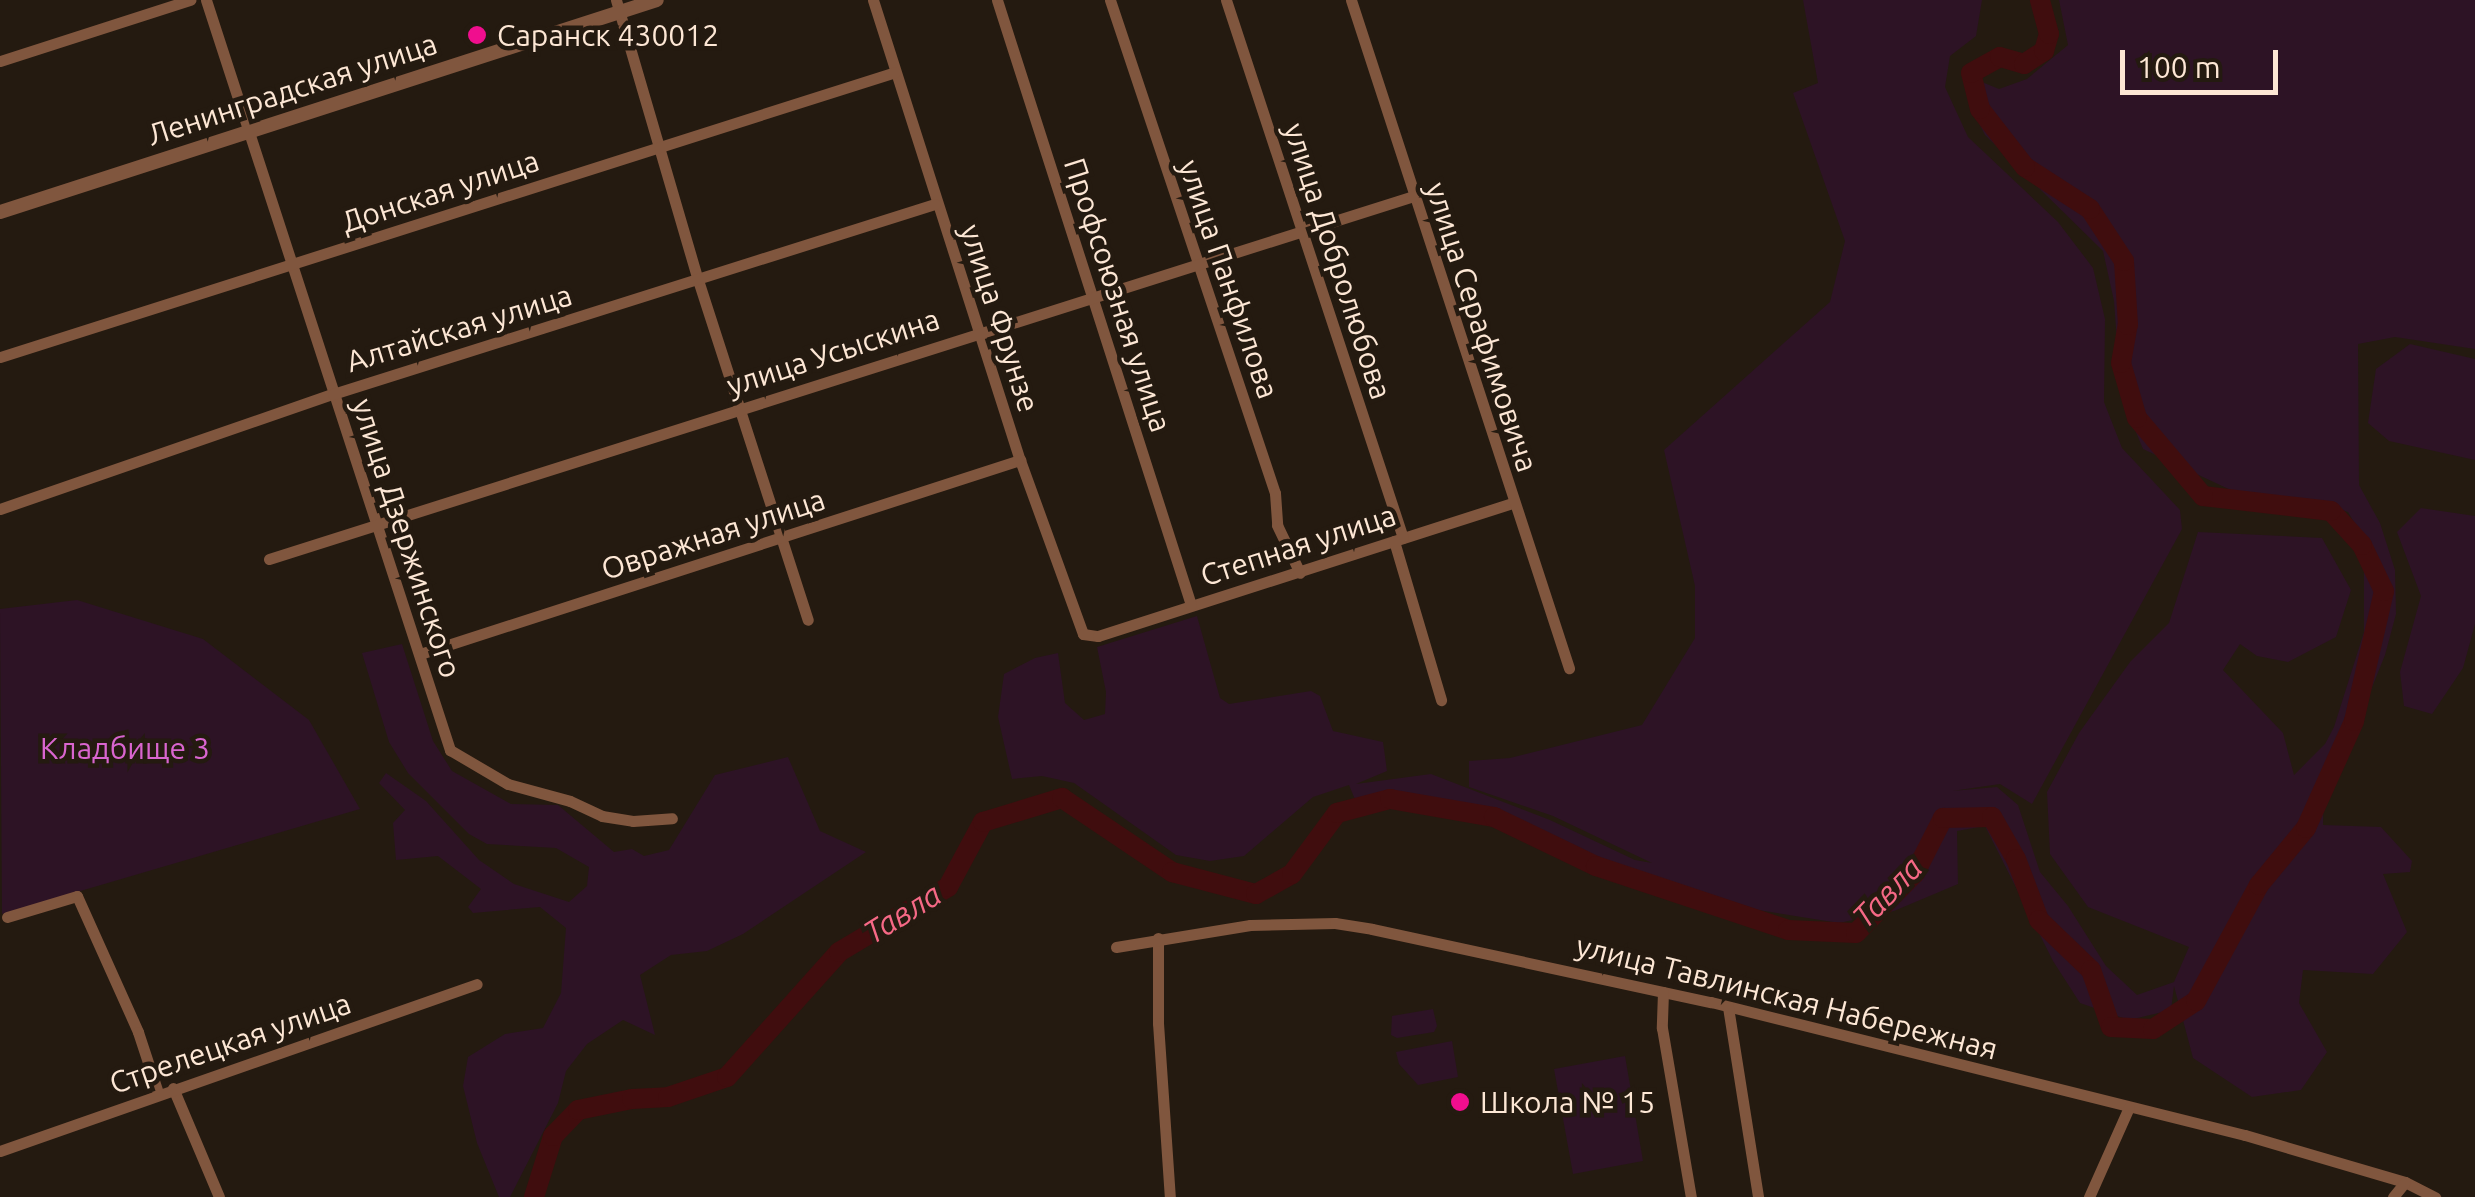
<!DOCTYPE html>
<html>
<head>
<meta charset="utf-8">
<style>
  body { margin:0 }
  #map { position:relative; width:2475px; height:1197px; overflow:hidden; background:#241a10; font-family:Ubuntu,sans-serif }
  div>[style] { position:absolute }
  .green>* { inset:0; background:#2d1325 }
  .river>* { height:20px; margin:-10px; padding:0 10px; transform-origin:10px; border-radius:10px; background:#400d0e }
  .minor>* { height:11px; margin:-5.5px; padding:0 5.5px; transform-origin:5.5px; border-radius:5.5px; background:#80563e }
  .tertiary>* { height:14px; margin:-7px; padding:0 7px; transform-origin:7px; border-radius:7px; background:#80563e }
  .dots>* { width:28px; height:28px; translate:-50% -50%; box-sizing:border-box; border:5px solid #241a10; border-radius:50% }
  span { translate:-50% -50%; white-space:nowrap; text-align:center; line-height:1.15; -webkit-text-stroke:9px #241a10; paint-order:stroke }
  .poi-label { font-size:30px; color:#fde7d5 }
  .left { translate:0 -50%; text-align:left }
  .street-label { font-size:30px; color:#fde7d5 }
  .park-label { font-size:30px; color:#d965cf }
  .water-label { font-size:32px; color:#f66986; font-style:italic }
  .scale { position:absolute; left:2120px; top:50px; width:158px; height:45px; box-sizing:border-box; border:5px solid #fde7d5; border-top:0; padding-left:12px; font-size:30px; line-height:35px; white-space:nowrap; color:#fde7d5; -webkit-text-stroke:8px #241a10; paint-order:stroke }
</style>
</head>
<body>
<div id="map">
  <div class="green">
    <i style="clip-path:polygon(1803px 0,1982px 0,1976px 36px,1950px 56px,1945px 87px,1968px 137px,2058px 222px,2093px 268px,2105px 319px,2104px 402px,2122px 448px,2180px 510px,2182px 529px,2032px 804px,2000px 784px,1952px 791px,1997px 787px,2018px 805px,2040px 872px,2068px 906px,2106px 966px,2137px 995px,2174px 982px,2189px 947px,2088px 907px,2050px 854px,2047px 792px,2079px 733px,2130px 662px,2169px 623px,2198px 532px,2322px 538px,2351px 590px,2336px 637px,2288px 662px,2257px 656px,2240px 644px,2223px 670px,2283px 733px,2294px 775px,2325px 744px,2334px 727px,2364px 632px,2364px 539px,2348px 512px,2310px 500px,2235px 492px,2143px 449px,2121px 396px,2114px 301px,2103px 251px,1985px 135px,1968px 101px,1977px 80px,1999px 89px,2027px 79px,2068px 45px,2059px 0,2475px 0,2475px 349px,2395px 337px,2358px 344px,2359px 485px,2380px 523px,2395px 570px,2396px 614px,2385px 655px,2338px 772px,2324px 772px,2323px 825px,2381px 827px,2412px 861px,2410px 872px,2383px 874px,2407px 932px,2373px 974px,2303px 970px,2299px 1003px,2327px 1052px,2301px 1090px,2252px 1097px,2193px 1058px,2174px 986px,2171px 1010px,2129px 1020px,2080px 1003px,2053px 961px,1985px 826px,1957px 831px,1958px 884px,1894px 911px,1839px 923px,1646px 892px,1437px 798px,1361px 814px,1349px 785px,1313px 797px,1244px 856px,1210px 861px,1176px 855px,1074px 783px,1042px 776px,1012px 779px,998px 717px,1004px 674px,1035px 658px,1058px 653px,1065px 703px,1084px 720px,1105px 714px,1106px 692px,1097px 647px,1197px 616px,1220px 698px,1229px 704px,1311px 691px,1320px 696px,1333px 731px,1383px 742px,1387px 771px,1356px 784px,1431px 774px,1550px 820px,1635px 860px,1652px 863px,1553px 816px,1469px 787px,1469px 761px,1510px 758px,1642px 725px,1695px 638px,1695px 586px,1664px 450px,1830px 302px,1845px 241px,1793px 93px,1818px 83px)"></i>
    <i style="clip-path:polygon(2410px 344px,2475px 359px,2475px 460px,2389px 441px,2368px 423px,2376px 369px)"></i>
    <i style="clip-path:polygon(2421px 508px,2475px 516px,2475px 624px,2463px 668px,2432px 714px,2404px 706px,2400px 672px,2421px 596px,2397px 532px)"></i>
    <i style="clip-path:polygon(77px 600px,203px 639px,309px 720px,360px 809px,2px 914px,0 609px)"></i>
    <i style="clip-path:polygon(402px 644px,433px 741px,452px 771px,511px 804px,558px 805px,614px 852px,632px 849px,644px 856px,669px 850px,715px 775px,788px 757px,820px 831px,866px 852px,743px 934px,707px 951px,671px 955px,640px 975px,655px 1035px,623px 1020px,587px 1044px,566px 1071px,558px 1103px,510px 1197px,499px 1197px,477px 1143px,463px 1086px,468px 1057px,505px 1034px,543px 1028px,561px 993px,566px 928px,540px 907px,473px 913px,468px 907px,481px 889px,438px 856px,396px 860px,393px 823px,405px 810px,379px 783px,386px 773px,426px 801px,479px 860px,514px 884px,569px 902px,587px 886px,589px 867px,556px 848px,487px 844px,469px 834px,408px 773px,389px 742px,362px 653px)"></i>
    <i style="clip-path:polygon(1433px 1009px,1437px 1026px,1434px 1032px,1397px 1038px,1391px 1035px,1392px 1016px)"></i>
    <i style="clip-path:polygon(1452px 1041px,1458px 1077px,1418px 1085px,1399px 1064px,1396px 1052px)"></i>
    <i style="clip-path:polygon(1625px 1056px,1643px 1161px,1573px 1174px,1554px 1069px)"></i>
  </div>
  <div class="river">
    <i style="left:534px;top:1197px;width:64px;rotate:-72.7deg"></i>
    <i style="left:553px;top:1136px;width:36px;rotate:-46deg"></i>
    <i style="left:578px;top:1110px;width:55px;rotate:-11.5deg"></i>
    <i style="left:632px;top:1099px;width:36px;rotate:-3deg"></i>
    <i style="left:668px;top:1097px;width:62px;rotate:-18.7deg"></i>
    <i style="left:727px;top:1077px;width:168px;rotate:-48.1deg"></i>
    <i style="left:839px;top:952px;width:127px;rotate:-30.8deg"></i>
    <i style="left:948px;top:887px;width:74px;rotate:-61.7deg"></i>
    <i style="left:983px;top:822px;width:83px;rotate:-16.9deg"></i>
    <i style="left:1062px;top:798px;width:133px;rotate:33.9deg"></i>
    <i style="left:1172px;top:872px;width:87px;rotate:14.7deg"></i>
    <i style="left:1256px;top:894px;width:41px;rotate:-29.1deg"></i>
    <i style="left:1292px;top:874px;width:76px;rotate:-53.6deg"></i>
    <i style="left:1337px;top:813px;width:55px;rotate:-14.8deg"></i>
    <i style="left:1390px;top:799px;width:106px;rotate:9.8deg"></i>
    <i style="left:1494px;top:817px;width:113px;rotate:25.7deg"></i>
    <i style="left:1596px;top:866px;width:202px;rotate:18.4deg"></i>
    <i style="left:1788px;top:930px;width:68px;rotate:2.5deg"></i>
    <i style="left:1856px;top:933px;width:84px;rotate:-45.5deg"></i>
    <i style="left:1915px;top:873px;width:62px;rotate:-63deg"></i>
    <i style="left:1943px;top:818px;width:49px;rotate:-1.2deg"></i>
    <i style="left:1992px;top:817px;width:48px;rotate:60.3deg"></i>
    <i style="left:2016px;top:859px;width:65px;rotate:69.3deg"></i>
    <i style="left:2039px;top:920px;width:72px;rotate:43.9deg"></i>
    <i style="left:2091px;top:970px;width:60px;rotate:70.7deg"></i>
    <i style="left:2111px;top:1027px;width:42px;rotate:2.7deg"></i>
    <i style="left:2153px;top:1029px;width:51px;rotate:-33.1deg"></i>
    <i style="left:2196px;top:1001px;width:132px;rotate:-61.5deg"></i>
    <i style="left:2259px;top:885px;width:74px;rotate:-50.5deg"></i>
    <i style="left:2306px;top:828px;width:117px;rotate:-65.8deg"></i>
    <i style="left:2354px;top:721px;width:133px;rotate:-77deg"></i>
    <i style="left:2384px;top:591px;width:51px;rotate:-115.6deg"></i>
    <i style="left:2362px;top:545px;width:46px;rotate:-132.4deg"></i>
    <i style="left:2331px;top:511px;width:129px;rotate:-173.3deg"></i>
    <i style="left:2203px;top:496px;width:102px;rotate:-130.2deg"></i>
    <i style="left:2137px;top:418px;width:57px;rotate:-106.2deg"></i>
    <i style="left:2121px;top:363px;width:39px;rotate:-80deg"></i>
    <i style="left:2128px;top:325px;width:64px;rotate:-93.6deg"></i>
    <i style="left:2124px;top:261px;width:62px;rotate:-123.2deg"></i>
    <i style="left:2090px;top:209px;width:77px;rotate:-147.1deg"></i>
    <i style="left:2025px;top:167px;width:73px;rotate:-127.8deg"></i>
    <i style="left:1980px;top:109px;width:37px;rotate:-104deg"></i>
    <i style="left:1971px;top:73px;width:33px;rotate:-29deg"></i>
    <i style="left:2000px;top:57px;width:25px;rotate:16deg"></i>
    <i style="left:2024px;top:64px;width:24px;rotate:-33deg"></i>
    <i style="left:2044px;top:51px;width:18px;rotate:-74deg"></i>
    <i style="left:2049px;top:34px;width:35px;rotate:-105deg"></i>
  </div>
  <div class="minor">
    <i style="left:206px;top:0;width:789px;rotate:71.98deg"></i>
    <i style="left:450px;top:750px;width:67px;rotate:30.4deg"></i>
    <i style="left:508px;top:784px;width:64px;rotate:15.3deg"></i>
    <i style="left:570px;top:801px;width:35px;rotate:25deg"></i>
    <i style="left:602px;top:816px;width:31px;rotate:9deg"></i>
    <i style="left:633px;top:821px;width:39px;rotate:-4deg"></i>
    <i style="left:616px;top:0;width:292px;rotate:73.7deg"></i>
    <i style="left:698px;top:280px;width:357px;rotate:72.1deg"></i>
    <i style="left:873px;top:0;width:483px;rotate:72.3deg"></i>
    <i style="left:1020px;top:460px;width:185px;rotate:70.1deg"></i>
    <i style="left:1083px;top:634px;width:15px;rotate:8deg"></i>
    <i style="left:1098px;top:636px;width:436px;rotate:-17.8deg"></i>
    <i style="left:997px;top:0;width:635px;rotate:72.22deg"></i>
    <i style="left:1110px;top:0;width:520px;rotate:71.5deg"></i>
    <i style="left:1275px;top:493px;width:32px;rotate:86deg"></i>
    <i style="left:1277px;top:525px;width:53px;rotate:64.4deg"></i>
    <i style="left:1226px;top:0;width:566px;rotate:71.79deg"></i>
    <i style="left:1351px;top:0;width:703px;rotate:71.93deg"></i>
    <i style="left:0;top:61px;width:200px;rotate:-17.8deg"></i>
    <i style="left:0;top:357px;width:939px;rotate:-17.66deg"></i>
    <i style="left:0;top:509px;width:352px;rotate:-19.1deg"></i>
    <i style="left:333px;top:394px;width:631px;rotate:-17.52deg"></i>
    <i style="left:1394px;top:541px;width:166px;rotate:73.5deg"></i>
    <i style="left:269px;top:559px;width:1200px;rotate:-17.6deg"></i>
    <i style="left:420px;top:654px;width:631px;rotate:-17.92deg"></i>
    <i style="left:7px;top:917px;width:73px;rotate:-16.7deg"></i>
    <i style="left:77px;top:896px;width:149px;rotate:65.8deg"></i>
    <i style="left:138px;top:1032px;width:64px;rotate:71.8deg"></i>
    <i style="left:1158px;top:938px;width:85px;rotate:90deg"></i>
    <i style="left:1158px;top:1023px;width:174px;rotate:86.1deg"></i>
    <i style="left:1116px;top:947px;width:136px;rotate:-9.3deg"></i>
    <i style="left:1250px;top:925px;width:85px;rotate:-1.3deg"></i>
    <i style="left:1335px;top:923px;width:37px;rotate:9deg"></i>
    <i style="left:1372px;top:929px;width:347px;rotate:12.2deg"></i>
    <i style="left:1711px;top:1002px;width:550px;rotate:13.99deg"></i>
    <i style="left:2245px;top:1135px;width:167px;rotate:16.4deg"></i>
    <i style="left:2405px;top:1182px;width:34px;rotate:27deg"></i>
    <i style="left:1663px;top:992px;width:36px;rotate:92deg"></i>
    <i style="left:1662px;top:1028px;width:171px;rotate:80.3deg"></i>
    <i style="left:1728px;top:1007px;width:192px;rotate:81deg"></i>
    <i style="left:173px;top:1088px;width:118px;rotate:67.1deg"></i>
    <i style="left:0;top:1151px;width:505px;rotate:-19.3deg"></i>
    <i style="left:2089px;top:1197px;width:98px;rotate:-66deg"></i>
    <i style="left:2393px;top:1197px;width:19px;rotate:-51deg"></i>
  </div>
  <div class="tertiary">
    <i style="left:0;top:212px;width:690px;rotate:-17.88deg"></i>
  </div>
  <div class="dots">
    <i style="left:477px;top:35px;background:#f00e8e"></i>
    <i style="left:1460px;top:1102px;background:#f00e8e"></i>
  </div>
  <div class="poi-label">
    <span class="left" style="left:497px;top:35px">Саранск 430012</span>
    <span class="left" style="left:1480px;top:1102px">Школа № 15</span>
  </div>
  <div class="street-label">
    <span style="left:292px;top:89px;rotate:-18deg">Ленинградская улица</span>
    <span style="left:440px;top:191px;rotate:-18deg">Донская улица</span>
    <span style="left:1338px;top:261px;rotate:72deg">улица Добролюбова</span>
    <span style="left:1229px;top:279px;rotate:71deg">улица Панфилова</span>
    <span style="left:1118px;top:295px;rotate:72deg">Профсоюзная улица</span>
    <span style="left:1000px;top:318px;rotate:72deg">улица Фрунзе</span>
    <span style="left:1482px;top:327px;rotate:72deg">улица Серафимовича</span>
    <span style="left:459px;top:328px;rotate:-17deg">Алтайская улица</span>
    <span style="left:833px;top:352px;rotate:-18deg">улица Усыскина</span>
    <span style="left:713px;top:534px;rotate:-18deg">Овражная улица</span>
    <span style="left:407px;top:538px;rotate:72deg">улица Дзержинского</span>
    <span style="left:1298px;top:545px;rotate:-18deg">Степная улица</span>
    <span style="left:1787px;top:997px;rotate:14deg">улица Тавлинская Набережная</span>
    <span style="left:230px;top:1043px;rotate:-19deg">Стрелецкая улица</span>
  </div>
  <div class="park-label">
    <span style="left:125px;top:748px">Кладбище 3</span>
  </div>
  <div class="water-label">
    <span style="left:1887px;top:892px;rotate:-46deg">Тавла</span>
    <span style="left:902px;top:913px;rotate:-32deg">Тавла</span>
  </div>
  <div class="scale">100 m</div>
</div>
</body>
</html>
